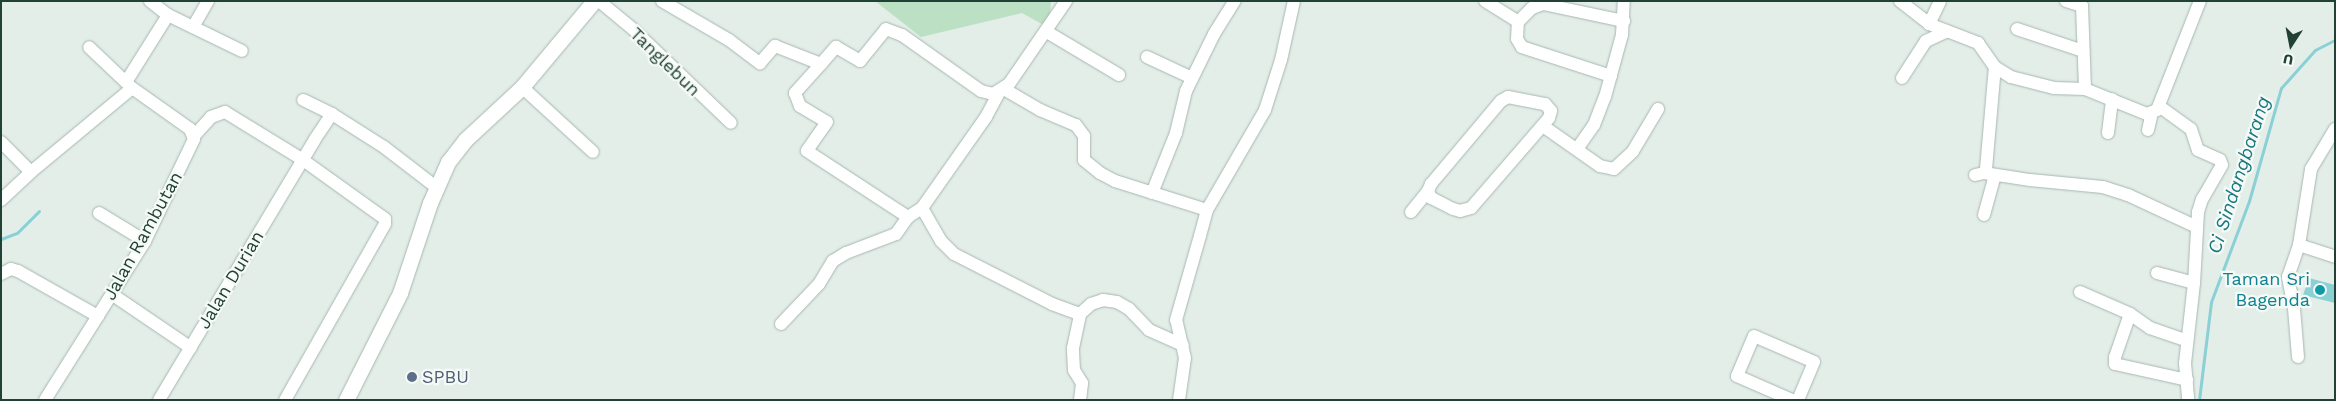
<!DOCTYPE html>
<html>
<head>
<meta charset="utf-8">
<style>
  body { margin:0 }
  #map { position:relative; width:2336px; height:401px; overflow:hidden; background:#e4eee9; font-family:"Work Sans",sans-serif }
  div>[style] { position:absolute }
  .green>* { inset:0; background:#bce0c3 }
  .water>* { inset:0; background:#8ad0d5 }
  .stream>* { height:3px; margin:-1.5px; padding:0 1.5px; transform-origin:1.5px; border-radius:1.5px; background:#8ad0d5 }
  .roads { filter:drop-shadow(0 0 1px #a6b7b0) drop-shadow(0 0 1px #a6b7b0) }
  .minor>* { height:12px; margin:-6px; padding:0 6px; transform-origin:6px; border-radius:6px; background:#fff }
  .secondary>* { height:15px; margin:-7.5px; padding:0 7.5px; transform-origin:7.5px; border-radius:7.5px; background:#fff }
  .dots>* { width:14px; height:14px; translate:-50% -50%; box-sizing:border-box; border:2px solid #f5faf7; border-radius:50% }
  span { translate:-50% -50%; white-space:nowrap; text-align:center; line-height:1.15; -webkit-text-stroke:4.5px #f5faf7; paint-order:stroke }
  .street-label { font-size:18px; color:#224136 }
  .culture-label { font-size:18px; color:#0d838f }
  .right { translate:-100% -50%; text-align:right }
  .service-label { font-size:18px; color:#4e5e75 }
  .left { translate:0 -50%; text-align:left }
  .water-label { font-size:19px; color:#197880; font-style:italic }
  .frame { position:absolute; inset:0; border:2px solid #224136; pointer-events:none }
  .north { position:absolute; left:2266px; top:20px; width:50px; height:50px; -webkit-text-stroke:4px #f5faf7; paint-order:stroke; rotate:191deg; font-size:14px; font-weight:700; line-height:20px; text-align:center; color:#224136 }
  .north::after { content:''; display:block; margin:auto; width:18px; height:22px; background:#224136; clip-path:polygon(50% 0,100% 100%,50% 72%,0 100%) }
</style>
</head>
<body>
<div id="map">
  <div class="green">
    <i style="clip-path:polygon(875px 1px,1051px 1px,1049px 28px,1022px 13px,921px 37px)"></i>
  </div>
  <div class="water">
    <i style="clip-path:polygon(2309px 278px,2335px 285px,2335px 303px,2303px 295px)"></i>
  </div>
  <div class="stream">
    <i style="left:1px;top:239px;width:17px;rotate:-21deg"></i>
    <i style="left:17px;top:233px;width:31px;rotate:-45deg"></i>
    <i style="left:2199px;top:400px;width:99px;rotate:-83deg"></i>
    <i style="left:2211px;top:302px;width:108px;rotate:-69.4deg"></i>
    <i style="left:2249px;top:201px;width:117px;rotate:-74.2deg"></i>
    <i style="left:2281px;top:88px;width:51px;rotate:-48.2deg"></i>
    <i style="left:2315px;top:50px;width:22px;rotate:-27deg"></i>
  </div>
  <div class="roads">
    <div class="minor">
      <i style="left:150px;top:1px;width:23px;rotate:38deg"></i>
      <i style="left:168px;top:15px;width:82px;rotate:25.9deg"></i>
      <i style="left:599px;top:1px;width:45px;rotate:39.6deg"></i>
      <i style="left:634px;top:30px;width:134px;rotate:43.8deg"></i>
      <i style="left:662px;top:1px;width:78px;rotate:30.2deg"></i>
      <i style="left:729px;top:40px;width:39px;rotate:37deg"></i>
      <i style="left:760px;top:63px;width:23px;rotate:-49deg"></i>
      <i style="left:775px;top:46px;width:49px;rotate:21.4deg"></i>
      <i style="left:821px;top:64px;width:39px;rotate:132deg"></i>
      <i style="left:795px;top:93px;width:14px;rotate:69deg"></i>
      <i style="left:800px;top:106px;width:31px;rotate:31deg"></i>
      <i style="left:827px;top:122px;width:35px;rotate:125deg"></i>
      <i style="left:807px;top:151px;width:121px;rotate:33.2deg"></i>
      <i style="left:1485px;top:1px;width:39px;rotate:32deg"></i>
      <i style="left:1900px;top:1px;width:37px;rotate:38deg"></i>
      <i style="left:1929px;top:24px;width:53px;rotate:21.2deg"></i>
      <i style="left:1978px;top:43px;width:29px;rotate:55deg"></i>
      <i style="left:1995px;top:67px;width:19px;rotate:32deg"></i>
      <i style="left:2011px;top:77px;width:44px;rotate:14.3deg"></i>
      <i style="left:2054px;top:88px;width:31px;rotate:2deg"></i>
      <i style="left:2085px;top:89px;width:67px;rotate:22deg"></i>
      <i style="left:2147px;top:114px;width:11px;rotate:-22deg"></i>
      <i style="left:2157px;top:110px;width:117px;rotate:-68.5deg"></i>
      <i style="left:2066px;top:1px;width:17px;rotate:17deg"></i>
      <i style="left:2082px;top:6px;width:83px;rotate:87.9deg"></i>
      <i style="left:1929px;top:24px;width:25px;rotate:-64deg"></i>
      <i style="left:193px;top:27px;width:30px;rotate:-60deg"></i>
      <i style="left:2017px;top:29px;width:70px;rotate:18.4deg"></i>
      <i style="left:1047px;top:32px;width:84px;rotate:30.8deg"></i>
      <i style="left:1147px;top:57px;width:50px;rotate:25deg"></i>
      <i style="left:821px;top:64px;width:23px;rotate:-49deg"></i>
      <i style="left:836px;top:47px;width:28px;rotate:30deg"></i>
      <i style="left:860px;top:61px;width:41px;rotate:-50.9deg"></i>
      <i style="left:886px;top:29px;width:17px;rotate:21deg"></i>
      <i style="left:902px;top:35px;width:97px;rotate:35.3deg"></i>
      <i style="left:981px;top:91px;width:12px;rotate:14deg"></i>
      <i style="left:993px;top:94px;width:19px;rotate:-32deg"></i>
      <i style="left:1009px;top:84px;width:101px;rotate:-55.5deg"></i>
      <i style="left:1611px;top:76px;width:94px;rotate:-162deg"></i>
      <i style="left:1522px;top:47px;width:9px;rotate:-122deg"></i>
      <i style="left:1517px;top:39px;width:17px;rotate:-87deg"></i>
      <i style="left:1518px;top:22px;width:20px;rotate:-45deg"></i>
      <i style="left:1532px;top:8px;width:12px;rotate:-20deg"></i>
      <i style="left:1543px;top:4px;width:83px;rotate:11.9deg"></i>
      <i style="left:1902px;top:78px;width:44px;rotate:-57deg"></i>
      <i style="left:1926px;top:41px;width:23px;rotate:-25deg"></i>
      <i style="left:126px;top:82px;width:79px;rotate:-57.9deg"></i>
      <i style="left:522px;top:87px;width:96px;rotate:42.5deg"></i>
      <i style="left:1004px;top:89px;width:42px;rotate:30.3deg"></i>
      <i style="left:1040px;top:110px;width:39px;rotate:23deg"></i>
      <i style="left:1076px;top:125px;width:14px;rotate:54deg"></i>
      <i style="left:1084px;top:136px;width:24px;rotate:90deg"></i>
      <i style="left:1084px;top:160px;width:21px;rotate:39deg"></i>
      <i style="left:1100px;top:173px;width:17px;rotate:28deg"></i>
      <i style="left:1115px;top:181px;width:96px;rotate:17.5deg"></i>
      <i style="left:1508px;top:97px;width:38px;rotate:11deg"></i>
      <i style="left:1545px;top:104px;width:9px;rotate:49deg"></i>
      <i style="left:1551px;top:111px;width:7px;rotate:106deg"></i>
      <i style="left:1549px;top:118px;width:119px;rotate:130.9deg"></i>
      <i style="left:1471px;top:208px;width:11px;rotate:165deg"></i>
      <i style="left:1460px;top:211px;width:7px;rotate:-164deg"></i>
      <i style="left:1453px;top:209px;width:25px;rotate:-153deg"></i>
      <i style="left:1431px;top:198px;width:8px;rotate:-113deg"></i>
      <i style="left:1428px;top:191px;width:8px;rotate:-67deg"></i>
      <i style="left:1431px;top:184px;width:109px;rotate:-49.9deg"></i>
      <i style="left:1501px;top:101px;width:8px;rotate:-30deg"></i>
      <i style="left:2159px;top:106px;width:39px;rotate:36deg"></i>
      <i style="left:2191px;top:129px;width:22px;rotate:72deg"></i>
      <i style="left:2198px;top:150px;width:24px;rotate:24deg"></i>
      <i style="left:2220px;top:160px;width:5px;rotate:68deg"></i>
      <i style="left:2222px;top:165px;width:39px;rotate:120deg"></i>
      <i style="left:2202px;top:199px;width:14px;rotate:107deg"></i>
      <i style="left:2198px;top:212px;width:71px;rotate:93.2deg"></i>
      <i style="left:2194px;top:283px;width:81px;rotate:96.4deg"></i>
      <i style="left:2185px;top:363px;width:37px;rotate:85deg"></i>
      <i style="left:332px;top:114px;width:62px;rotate:32.4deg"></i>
      <i style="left:384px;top:147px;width:66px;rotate:37.6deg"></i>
      <i style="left:1543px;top:126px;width:70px;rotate:35.1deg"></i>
      <i style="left:1600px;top:166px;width:14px;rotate:12deg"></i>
      <i style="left:1614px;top:169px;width:26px;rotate:-43deg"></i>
      <i style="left:1633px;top:151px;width:49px;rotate:-59.2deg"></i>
      <i style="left:2148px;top:130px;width:17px;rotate:-77deg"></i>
      <i style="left:2108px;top:133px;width:34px;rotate:-83deg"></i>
      <i style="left:194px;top:136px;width:25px;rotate:-48deg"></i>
      <i style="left:211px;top:117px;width:15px;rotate:-20deg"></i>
      <i style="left:225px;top:112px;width:92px;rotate:31.6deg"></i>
      <i style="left:303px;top:160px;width:101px;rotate:35.7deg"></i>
      <i style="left:385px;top:219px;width:5px;rotate:90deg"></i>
      <i style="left:385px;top:224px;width:202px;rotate:119.6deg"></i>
      <i style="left:1px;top:142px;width:42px;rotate:45deg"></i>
      <i style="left:1577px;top:149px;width:29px;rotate:-55deg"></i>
      <i style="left:1594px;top:125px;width:30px;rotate:-69deg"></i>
      <i style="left:1605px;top:97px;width:64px;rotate:-74.7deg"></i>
      <i style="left:1622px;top:35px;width:34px;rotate:-87deg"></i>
      <i style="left:1984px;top:173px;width:47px;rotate:8.7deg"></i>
      <i style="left:2030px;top:180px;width:73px;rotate:5.5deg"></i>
      <i style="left:2103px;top:187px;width:26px;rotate:18deg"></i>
      <i style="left:2128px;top:195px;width:76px;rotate:24.9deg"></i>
      <i style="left:1975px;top:175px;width:9px;rotate:-13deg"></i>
      <i style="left:1984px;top:173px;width:4px;rotate:-63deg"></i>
      <i style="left:1986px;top:169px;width:102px;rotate:-85deg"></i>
      <i style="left:1152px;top:193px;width:65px;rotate:-68.2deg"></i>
      <i style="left:1176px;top:133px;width:43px;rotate:-76.6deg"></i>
      <i style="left:1186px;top:91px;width:64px;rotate:-63.8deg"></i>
      <i style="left:1214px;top:34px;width:39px;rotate:-58deg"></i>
      <i style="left:1px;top:200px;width:41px;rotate:-43deg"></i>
      <i style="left:31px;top:172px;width:131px;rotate:-39.7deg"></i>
      <i style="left:922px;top:208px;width:38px;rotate:60deg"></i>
      <i style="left:941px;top:241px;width:18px;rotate:45deg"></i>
      <i style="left:954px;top:254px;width:110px;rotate:27deg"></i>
      <i style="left:1052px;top:304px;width:30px;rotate:20deg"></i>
      <i style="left:1411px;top:212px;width:27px;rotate:-51deg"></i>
      <i style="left:99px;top:213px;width:54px;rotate:31.3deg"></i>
      <i style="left:1984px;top:215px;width:41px;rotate:-74.6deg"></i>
      <i style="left:2299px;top:245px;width:38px;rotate:18deg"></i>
      <i style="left:2157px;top:273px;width:38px;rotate:15deg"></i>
      <i style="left:1px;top:274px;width:11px;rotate:-27deg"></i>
      <i style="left:11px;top:269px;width:7px;rotate:16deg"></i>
      <i style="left:18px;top:271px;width:92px;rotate:29.4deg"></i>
      <i style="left:2080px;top:292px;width:55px;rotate:23.7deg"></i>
      <i style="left:2130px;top:314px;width:24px;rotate:35deg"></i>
      <i style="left:2150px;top:328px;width:39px;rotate:19deg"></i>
      <i style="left:113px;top:295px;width:94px;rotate:34.2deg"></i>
      <i style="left:2130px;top:314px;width:46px;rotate:109.2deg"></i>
      <i style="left:2115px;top:357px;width:7px;rotate:90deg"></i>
      <i style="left:2115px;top:364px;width:74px;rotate:12.5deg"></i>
      <i style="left:781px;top:324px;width:55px;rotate:-46.5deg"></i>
      <i style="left:819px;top:284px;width:27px;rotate:-59deg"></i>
      <i style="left:833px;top:261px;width:15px;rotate:-32deg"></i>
      <i style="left:846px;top:253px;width:53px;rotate:-20.8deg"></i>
      <i style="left:896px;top:234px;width:21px;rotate:-55deg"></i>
      <i style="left:908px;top:217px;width:17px;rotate:-33deg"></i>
      <i style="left:922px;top:208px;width:111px;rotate:-54.9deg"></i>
      <i style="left:986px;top:117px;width:27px;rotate:-62deg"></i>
      <i style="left:2298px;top:357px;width:49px;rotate:-94.7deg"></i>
      <i style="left:2294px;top:308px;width:32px;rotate:-101deg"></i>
      <i style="left:2288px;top:277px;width:34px;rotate:-71deg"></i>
      <i style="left:2299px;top:245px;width:77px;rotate:-81deg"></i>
      <i style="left:2311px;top:169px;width:47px;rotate:-59deg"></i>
      <i style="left:45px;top:400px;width:188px;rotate:-57.8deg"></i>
      <i style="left:145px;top:241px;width:113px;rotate:-64.3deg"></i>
      <i style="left:194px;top:139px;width:11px;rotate:-112deg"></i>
      <i style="left:190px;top:129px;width:71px;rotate:-144.7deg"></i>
      <i style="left:132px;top:88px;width:59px;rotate:-136.4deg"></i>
      <i style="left:159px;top:400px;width:304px;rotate:-59.1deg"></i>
      <i style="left:315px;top:139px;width:30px;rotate:-56deg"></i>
      <i style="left:332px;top:114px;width:32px;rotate:-154deg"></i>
      <i style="left:1080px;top:400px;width:17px;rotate:-83deg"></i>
      <i style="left:1082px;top:383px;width:15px;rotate:-122deg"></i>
      <i style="left:1074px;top:370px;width:22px;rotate:-93deg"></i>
      <i style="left:1073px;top:348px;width:35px;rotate:-78deg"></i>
      <i style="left:1080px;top:314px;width:15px;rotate:-42deg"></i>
      <i style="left:1091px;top:304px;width:13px;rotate:-18deg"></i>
      <i style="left:1103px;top:300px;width:14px;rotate:8deg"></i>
      <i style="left:1117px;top:302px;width:14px;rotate:30deg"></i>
      <i style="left:1129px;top:309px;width:29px;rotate:46deg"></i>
      <i style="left:1149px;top:330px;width:37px;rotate:24deg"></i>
      <i style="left:1179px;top:400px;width:42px;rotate:-81.9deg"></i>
      <i style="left:1185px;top:358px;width:39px;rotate:-103deg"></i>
      <i style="left:1176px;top:320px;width:87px;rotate:-74.1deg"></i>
      <i style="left:1200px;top:236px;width:27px;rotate:-75deg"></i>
      <i style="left:1207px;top:210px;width:116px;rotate:-59.9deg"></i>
      <i style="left:1265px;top:110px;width:52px;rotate:-72.3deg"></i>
      <i style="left:1281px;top:60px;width:60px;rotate:-77.6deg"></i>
      <i style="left:1792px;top:400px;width:60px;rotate:-156.4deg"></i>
      <i style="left:1737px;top:376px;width:43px;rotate:-67deg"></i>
      <i style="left:1754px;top:336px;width:65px;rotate:23.4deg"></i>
      <i style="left:1814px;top:362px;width:41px;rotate:112.8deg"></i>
    </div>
    <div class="secondary">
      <i style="left:346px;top:400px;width:120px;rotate:-63.2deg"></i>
      <i style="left:400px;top:293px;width:95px;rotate:-71.6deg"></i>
      <i style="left:430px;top:203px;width:45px;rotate:-66.3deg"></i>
      <i style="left:448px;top:162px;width:28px;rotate:-52deg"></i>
      <i style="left:465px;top:140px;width:78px;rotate:-42.9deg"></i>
      <i style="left:522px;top:87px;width:112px;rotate:-50.1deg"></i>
    </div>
  </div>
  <div class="dots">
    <i style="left:2320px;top:290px;background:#0f9aa8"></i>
    <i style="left:412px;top:377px;background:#5c6f8a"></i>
  </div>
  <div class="street-label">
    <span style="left:665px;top:62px;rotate:44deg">Tanglebun</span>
    <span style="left:143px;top:236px;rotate:-61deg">Jalan Rambutan</span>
    <span style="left:231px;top:280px;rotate:-59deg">Jalan Durian</span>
  </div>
  <div class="culture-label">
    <span class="right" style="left:2310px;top:290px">Taman Sri<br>Bagenda</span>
  </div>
  <div class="service-label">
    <span class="left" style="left:422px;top:377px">SPBU</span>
  </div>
  <div class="water-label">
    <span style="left:2239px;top:175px;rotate:-72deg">Ci Sindangbarang</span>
  </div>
  <div class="frame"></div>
  <div class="north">U</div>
</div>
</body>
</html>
